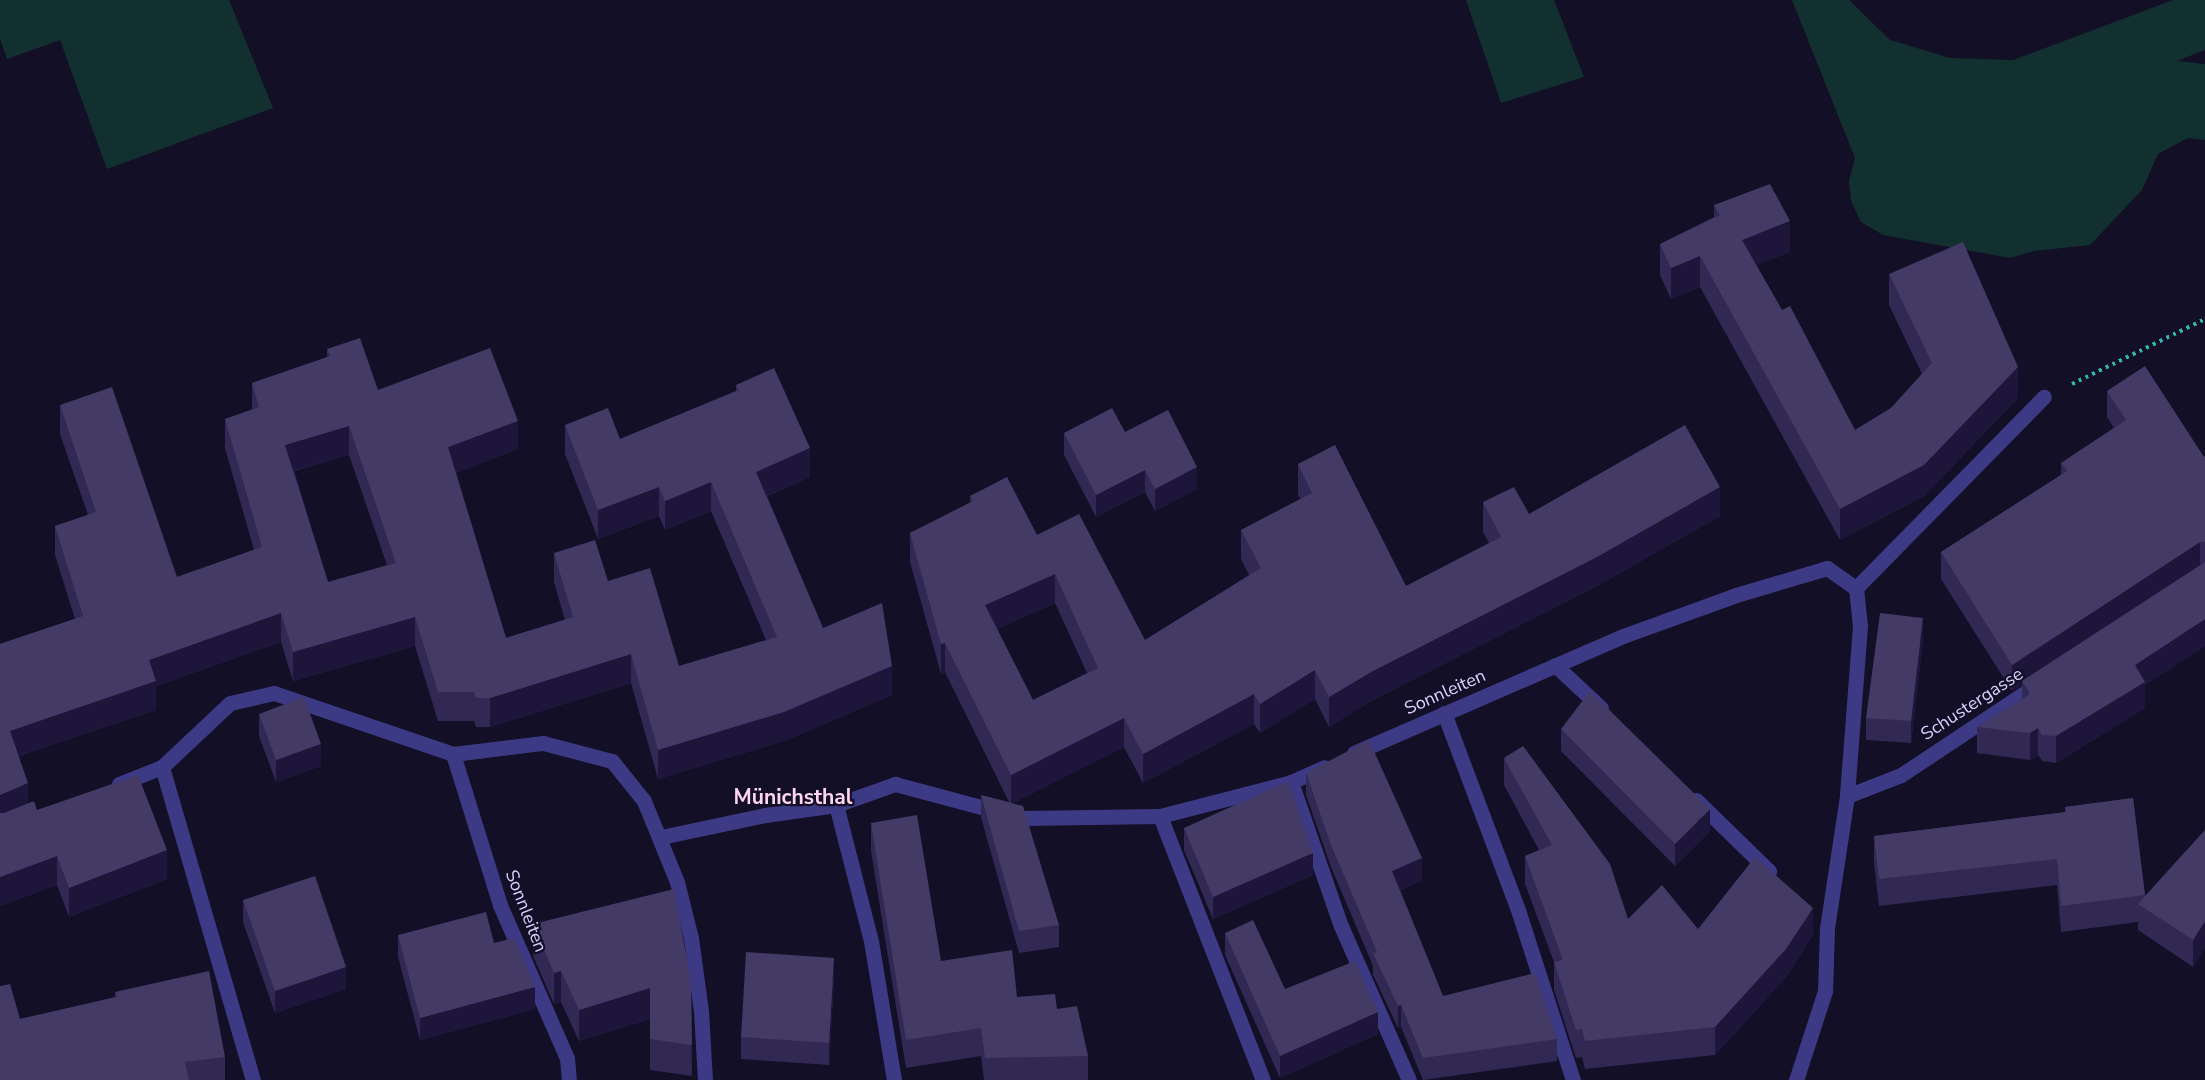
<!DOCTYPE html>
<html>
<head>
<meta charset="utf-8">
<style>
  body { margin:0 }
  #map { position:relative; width:2205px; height:1080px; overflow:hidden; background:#130f26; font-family:"Nunito Sans",sans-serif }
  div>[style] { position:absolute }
  .green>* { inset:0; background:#12302f }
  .path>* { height:4px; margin-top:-2px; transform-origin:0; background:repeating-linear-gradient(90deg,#2fb8b0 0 3px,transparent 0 7.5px) }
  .minor>* { height:15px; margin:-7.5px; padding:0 7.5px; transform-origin:7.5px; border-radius:7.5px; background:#3d3a85 }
  .wall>* { inset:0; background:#312854 }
  .shaded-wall>* { inset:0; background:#1d163a }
  .building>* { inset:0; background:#433a66 }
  span { translate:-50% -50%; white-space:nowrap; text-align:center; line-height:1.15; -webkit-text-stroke:4.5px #130f26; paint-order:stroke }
  .street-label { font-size:18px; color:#d9d4ff }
  .quarter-label { font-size:21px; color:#ffd6f0; font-weight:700 }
</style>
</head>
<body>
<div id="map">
  <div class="green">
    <i style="clip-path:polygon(0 0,229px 0,273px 108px,107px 169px,60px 40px,7px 59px,0 39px)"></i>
    <i style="clip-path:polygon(1466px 0,1554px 0,1584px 77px,1501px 103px)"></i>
    <i style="clip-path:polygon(1792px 0,1849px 0,1890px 40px,1950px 58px,2013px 60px,2173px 0,2205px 0,2205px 50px,2177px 61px,2205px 64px,2205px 140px,2188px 138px,2158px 154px,2142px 190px,2090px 245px,2034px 251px,2010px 258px,1883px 235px,1861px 222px,1851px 201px,1849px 181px,1855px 158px)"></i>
  </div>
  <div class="path">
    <i style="left:2072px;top:384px;width:148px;rotate:-26deg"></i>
  </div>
  <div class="minor">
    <i style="left:1856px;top:588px;width:268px;rotate:-45.5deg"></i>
    <i style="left:1555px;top:665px;width:63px;rotate:43.1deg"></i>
    <i style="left:1444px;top:713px;width:214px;rotate:69.4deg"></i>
    <i style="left:1519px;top:913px;width:176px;rotate:72.1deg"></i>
    <i style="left:1354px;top:753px;width:293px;rotate:-23.5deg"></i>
    <i style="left:1623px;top:636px;width:120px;rotate:-19.9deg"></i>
    <i style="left:1736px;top:595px;width:95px;rotate:-16.5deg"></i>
    <i style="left:1827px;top:568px;width:35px;rotate:35deg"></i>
    <i style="left:1856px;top:588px;width:38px;rotate:84deg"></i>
    <i style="left:1860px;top:626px;width:170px;rotate:94.4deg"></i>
    <i style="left:1847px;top:796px;width:134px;rotate:98.6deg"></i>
    <i style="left:1827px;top:929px;width:62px;rotate:91.8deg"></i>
    <i style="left:1825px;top:991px;width:94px;rotate:108deg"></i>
    <i style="left:453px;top:754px;width:158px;rotate:72.7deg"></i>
    <i style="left:500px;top:905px;width:167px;rotate:66.4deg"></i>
    <i style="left:567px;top:1058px;width:22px;rotate:85deg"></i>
    <i style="left:162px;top:767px;width:326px;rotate:73.8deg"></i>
    <i style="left:1291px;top:782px;width:152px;rotate:70.9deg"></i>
    <i style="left:1341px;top:926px;width:168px;rotate:66.2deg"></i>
    <i style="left:119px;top:784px;width:46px;rotate:-21.6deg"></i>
    <i style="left:162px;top:767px;width:93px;rotate:-43.3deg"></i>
    <i style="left:230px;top:703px;width:45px;rotate:-12.8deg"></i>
    <i style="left:274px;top:693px;width:189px;rotate:18.8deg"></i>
    <i style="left:453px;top:754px;width:91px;rotate:-7deg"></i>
    <i style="left:543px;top:743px;width:71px;rotate:14.6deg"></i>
    <i style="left:612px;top:761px;width:51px;rotate:51.3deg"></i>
    <i style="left:644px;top:801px;width:87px;rotate:67.8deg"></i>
    <i style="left:677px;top:882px;width:58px;rotate:76deg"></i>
    <i style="left:691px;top:938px;width:74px;rotate:82.2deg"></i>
    <i style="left:701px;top:1011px;width:69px;rotate:86.7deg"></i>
    <i style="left:1847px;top:796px;width:58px;rotate:-21.3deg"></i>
    <i style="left:1901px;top:775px;width:164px;rotate:-33.6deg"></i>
    <i style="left:1696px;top:800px;width:102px;rotate:44.2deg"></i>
    <i style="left:1160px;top:816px;width:283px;rotate:68.7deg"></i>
    <i style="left:661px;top:837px;width:106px;rotate:-11.9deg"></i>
    <i style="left:765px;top:815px;width:72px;rotate:-8deg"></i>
    <i style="left:894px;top:1080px;width:141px;rotate:-99.4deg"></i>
    <i style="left:871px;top:941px;width:140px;rotate:-104.4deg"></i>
    <i style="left:836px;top:805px;width:63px;rotate:-19.6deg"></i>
    <i style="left:895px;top:784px;width:131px;rotate:15deg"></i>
    <i style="left:1022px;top:818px;width:138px;rotate:-0.8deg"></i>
    <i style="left:1160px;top:816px;width:135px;rotate:-14.5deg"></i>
    <i style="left:1291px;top:782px;width:36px;rotate:-24deg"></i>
  </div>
  <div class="wall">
    <i style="clip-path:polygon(1714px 205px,1790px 252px,1756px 265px,1782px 310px,1855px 430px,1891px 408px,1922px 374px,1889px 305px,1889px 274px,2018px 398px,1924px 496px,1840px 540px,1700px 287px,1671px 299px,1660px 275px,1660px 244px,1714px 217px)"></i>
    <i style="clip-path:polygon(evenodd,327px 349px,378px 390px,518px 449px,456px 473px,506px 638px,565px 620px,554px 582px,554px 553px,608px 581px,679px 666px,766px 640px,711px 511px,665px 530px,659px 516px,598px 539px,565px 454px,565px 425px,620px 439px,736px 391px,736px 385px,810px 477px,767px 496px,823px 628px,892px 695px,784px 741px,658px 779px,631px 683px,490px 727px,476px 727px,474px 721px,438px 721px,415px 646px,293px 681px,281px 642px,156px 686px,156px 710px,19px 756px,28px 804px,37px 810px,167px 879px,69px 917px,57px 885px,0 906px,0 644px,75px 619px,55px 555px,55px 526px,88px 515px,60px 434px,60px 405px,177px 577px,254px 550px,225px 448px,225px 419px,252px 410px,252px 383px,327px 358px,327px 349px,349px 455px,387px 565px,328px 582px,294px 471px,349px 455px)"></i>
    <i style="clip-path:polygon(2107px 391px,2204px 457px,2205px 456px,2205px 646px,2145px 685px,2145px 708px,2056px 763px,2042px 761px,2038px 755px,2030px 760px,1977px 753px,1977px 727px,2022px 699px,2022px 685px,2012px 691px,1941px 579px,1941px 552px,2061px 475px,2061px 463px,2114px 428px,2107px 417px)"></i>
    <i style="clip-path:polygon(1125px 432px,1197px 489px,1155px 511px,1145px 492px,1096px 517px,1064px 455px,1064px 433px)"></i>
    <i style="clip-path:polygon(evenodd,1298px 464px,1406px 586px,1489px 543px,1483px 532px,1483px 502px,1529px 514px,1720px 516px,1597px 586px,1371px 701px,1329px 727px,1315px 699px,1260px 733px,1254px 724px,1143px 783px,1124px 747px,1013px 803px,1059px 925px,1059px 947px,1019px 953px,981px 817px,981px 795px,1009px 802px,945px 672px,941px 674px,910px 562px,910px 533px,970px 503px,970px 496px,1037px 535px,1145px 640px,1249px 575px,1241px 559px,1241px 530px,1300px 499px,1298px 494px,1298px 464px,1055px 603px,1087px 673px,1033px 700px,997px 629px,1055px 603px)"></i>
    <i style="clip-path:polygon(1923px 640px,1911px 743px,1866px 740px,1866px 718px)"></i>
    <i style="clip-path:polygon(259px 714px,321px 766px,276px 782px,259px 736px)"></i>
    <i style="clip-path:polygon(1561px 729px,1710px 831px,1675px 866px,1561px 751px)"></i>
    <i style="clip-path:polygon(1504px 758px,1628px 919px,1698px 929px,1813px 935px,1786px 977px,1715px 1055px,1585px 1069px,1582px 1057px,1576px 1058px,1554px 990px,1554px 962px,1525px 884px,1525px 856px,1539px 850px,1504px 785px)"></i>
    <i style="clip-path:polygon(1306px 773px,1422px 880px,1400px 890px,1443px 996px,1557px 1039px,1557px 1061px,1423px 1080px,1401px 1027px,1398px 1028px,1373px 975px,1373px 966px,1331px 867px,1306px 795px)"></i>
    <i style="clip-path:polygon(2133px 798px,2145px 896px,2205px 830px,2205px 947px,2193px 967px,2138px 930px,2138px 922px,2061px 932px,2057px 885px,1879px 906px,1874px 863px,1874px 836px,2065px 812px,2065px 807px)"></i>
    <i style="clip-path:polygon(871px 823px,941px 961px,1017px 997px,1057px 1009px,1088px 1056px,1088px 1080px,984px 1080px,981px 1056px,906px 1068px,871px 851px)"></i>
    <i style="clip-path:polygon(1184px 828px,1313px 875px,1213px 919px,1184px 850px)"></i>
    <i style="clip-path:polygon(243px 900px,346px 989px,275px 1013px,243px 922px)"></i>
    <i style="clip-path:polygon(533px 924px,691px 981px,692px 1076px,650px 1070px,650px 1019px,579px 1041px,561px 1002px,554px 1004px,533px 956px)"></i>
    <i style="clip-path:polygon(1225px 933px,1285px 989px,1378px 1034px,1280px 1078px,1225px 955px)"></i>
    <i style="clip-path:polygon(398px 935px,494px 943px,535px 1009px,420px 1040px,398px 957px)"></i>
    <i style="clip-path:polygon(834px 980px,829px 1065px,741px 1059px,741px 1037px)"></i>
    <i style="clip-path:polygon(115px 992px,225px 1057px,225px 1080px,0 1080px,20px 1019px,115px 997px)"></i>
  </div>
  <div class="shaded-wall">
    <i style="clip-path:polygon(1790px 221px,1790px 252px,1742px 271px,1742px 240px)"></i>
    <i style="clip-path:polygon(1700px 256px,1700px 287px,1671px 299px,1671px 268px)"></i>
    <i style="clip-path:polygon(2018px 367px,2018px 398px,1924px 496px,1840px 540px,1840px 509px)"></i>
    <i style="clip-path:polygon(518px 421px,518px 449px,448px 476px,448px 447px)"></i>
    <i style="clip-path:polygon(349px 426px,349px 455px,285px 473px,285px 445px)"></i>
    <i style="clip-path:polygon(810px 448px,810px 477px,756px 500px,756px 472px)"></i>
    <i style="clip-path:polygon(1197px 467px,1197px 489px,1155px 511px,1155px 489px)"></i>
    <i style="clip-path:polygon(1145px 470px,1145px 492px,1096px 517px,1096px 495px)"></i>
    <i style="clip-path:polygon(711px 482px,711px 511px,665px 530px,665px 501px)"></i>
    <i style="clip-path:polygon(659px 487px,659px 516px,598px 539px,598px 510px)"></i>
    <i style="clip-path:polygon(1720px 487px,1720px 516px,1597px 586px,1371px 701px,1329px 727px,1329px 697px,1371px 672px)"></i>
    <i style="clip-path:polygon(2200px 542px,2200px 569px,2022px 681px,2022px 685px,2012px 691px,2012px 665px)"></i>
    <i style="clip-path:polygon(1055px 574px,1055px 603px,985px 634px,985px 605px)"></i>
    <i style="clip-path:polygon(281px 613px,281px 642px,156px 686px,156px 710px,10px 759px,10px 731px,149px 660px)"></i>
    <i style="clip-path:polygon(415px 617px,415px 646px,293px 681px,293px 652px)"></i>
    <i style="clip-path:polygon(1923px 618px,1923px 640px,1911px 743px,1911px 721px)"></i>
    <i style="clip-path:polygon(2205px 619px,2205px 646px,2145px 685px,2145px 708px,2056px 763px,2056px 736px,2135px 665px)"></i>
    <i style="clip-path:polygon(945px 643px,945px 672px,941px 674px,941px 644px)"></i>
    <i style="clip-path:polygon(631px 654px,631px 683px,490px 727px,490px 698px)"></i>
    <i style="clip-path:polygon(892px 666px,892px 695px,784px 741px,658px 779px,658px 750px)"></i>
    <i style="clip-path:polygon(1315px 670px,1315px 699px,1260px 733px,1260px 704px)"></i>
    <i style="clip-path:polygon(1254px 694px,1254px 724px,1143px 783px,1143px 754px)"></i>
    <i style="clip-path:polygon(1124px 718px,1124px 747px,1011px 804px,1011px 775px)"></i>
    <i style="clip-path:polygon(2038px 728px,2038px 755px,2030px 760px,2030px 733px)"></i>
    <i style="clip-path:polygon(321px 744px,321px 766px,276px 782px,276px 760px)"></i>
    <i style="clip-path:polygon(28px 783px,28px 811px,0 823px,0 795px)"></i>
    <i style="clip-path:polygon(1710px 809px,1710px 831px,1675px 866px,1675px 844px)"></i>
    <i style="clip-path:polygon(167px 850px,167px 879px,69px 917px,69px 888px)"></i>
    <i style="clip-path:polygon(1313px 853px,1313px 875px,1213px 919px,1213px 897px)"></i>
    <i style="clip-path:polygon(57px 856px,57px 885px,0 906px,0 877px)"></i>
    <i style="clip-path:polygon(1422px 858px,1422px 880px,1392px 893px,1392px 871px)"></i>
    <i style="clip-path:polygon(1813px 908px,1813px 935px,1786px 977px,1715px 1055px,1715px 1027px)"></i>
    <i style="clip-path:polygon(2205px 921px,2205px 947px,2193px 967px,2193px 940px)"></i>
    <i style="clip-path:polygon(834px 958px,834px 980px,829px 1065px,829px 1043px)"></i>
    <i style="clip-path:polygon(346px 967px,346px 989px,275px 1013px,275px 991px)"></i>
    <i style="clip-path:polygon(561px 971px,561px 1002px,554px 1004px,554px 973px)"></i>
    <i style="clip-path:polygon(535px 987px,535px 1009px,420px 1040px,420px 1018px)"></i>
    <i style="clip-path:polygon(650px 988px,650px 1019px,579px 1041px,579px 1010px)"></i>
    <i style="clip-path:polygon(1401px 1005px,1401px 1027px,1398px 1028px,1398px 1006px)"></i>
    <i style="clip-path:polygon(1378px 1012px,1378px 1034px,1280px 1078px,1280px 1056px)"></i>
  </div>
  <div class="building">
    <i style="clip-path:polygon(1770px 184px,1790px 221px,1742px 240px,1782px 310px,1790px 306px,1855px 430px,1891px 408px,1932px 363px,1889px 274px,1963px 242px,2018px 367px,1924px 465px,1840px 509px,1700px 256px,1671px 268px,1660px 244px,1720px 215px,1714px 205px)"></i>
    <i style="clip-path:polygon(evenodd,360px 338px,378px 390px,490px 348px,518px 421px,448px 447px,506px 638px,573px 617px,554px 553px,595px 540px,608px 581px,650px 568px,679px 666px,777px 637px,711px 482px,665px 501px,659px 487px,598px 510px,565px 425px,608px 408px,620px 439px,739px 390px,736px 385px,774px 368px,810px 448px,756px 472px,823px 628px,882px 603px,892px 666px,784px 712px,658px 750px,631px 654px,490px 698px,476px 698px,474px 692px,438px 692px,415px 617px,293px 652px,281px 613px,149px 660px,156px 681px,10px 731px,28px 783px,0 795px,0 644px,83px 616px,55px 526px,96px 512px,60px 405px,112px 387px,177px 577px,262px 547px,225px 419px,259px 407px,252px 383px,330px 356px,327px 349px,360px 338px,349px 426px,396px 563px,328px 582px,285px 445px,349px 426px)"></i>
    <i style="clip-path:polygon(2145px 366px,2204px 457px,2205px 456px,2205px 542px,2200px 542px,2012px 665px,1941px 552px,2067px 471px,2061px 463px,2126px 420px,2107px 391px)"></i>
    <i style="clip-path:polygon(1112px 408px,1125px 432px,1168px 410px,1197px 467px,1155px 489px,1145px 470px,1096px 495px,1064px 433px)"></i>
    <i style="clip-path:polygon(evenodd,1685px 425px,1720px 487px,1597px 557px,1371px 672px,1329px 697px,1315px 670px,1260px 704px,1254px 694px,1143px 754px,1124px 718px,1011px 775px,945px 643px,941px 644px,910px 533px,973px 501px,970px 496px,1007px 477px,1037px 535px,1079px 514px,1145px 640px,1261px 568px,1241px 530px,1312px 493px,1298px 464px,1335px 445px,1406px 586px,1501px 537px,1483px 502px,1514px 487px,1529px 514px,1685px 425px,1055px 574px,1098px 668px,1033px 700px,985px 605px,1055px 574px)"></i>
    <i style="clip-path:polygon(2205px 562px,2205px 619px,2135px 665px,2145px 682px,2056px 736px,2042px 735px,2038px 728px,2030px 733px,1977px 727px,2030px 694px,2022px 681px)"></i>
    <i style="clip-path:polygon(1880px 613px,1923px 618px,1911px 721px,1866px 718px)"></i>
    <i style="clip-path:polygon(1590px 691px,1710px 809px,1675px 844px,1561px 729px)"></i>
    <i style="clip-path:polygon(304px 697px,321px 744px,276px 760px,259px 714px)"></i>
    <i style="clip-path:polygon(1369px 740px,1422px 858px,1392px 871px,1443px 996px,1535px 973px,1557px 1039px,1423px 1058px,1401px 1005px,1398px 1006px,1373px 953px,1377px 952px,1331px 845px,1306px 773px)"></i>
    <i style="clip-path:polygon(1523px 746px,1610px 864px,1628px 919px,1662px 885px,1698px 929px,1755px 857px,1813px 908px,1786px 949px,1715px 1027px,1585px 1041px,1582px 1029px,1576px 1030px,1554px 962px,1563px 960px,1525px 856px,1552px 845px,1504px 758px)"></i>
    <i style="clip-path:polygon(138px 775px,167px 850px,69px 888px,57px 856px,0 877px,0 813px,4px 813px,34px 801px,37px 810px)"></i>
    <i style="clip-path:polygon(1288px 781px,1313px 853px,1213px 897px,1184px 828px)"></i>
    <i style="clip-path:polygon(981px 795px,1023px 806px,1059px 925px,1019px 931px)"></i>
    <i style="clip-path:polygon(2133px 798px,2145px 895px,2061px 906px,2057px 859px,1879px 879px,1874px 836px,2066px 812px,2065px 807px)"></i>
    <i style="clip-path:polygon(917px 815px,941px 961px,1012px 950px,1017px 997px,1055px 994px,1057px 1009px,1077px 1006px,1088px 1056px,985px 1058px,981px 1028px,906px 1040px,871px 823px)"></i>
    <i style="clip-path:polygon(2205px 830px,2205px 921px,2193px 940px,2138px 904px)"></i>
    <i style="clip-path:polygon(315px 876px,346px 967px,275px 991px,243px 900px)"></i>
    <i style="clip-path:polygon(674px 889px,691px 981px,692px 1045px,650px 1039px,650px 988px,579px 1010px,561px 971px,554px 973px,533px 924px)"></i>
    <i style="clip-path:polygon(486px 912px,494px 943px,514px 938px,535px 987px,420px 1018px,398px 935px)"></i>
    <i style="clip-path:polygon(1253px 920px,1285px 989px,1355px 961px,1378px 1012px,1280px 1056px,1225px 933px)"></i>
    <i style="clip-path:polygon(746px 952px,834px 958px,829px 1043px,741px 1037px)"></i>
    <i style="clip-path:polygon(209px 971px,225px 1057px,185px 1062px,189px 1080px,0 1080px,0 986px,10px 984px,20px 1019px,117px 997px,115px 992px)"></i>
  </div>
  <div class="street-label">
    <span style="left:1445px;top:692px;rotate:-24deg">Sonnleiten</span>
    <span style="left:1972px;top:704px;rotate:-33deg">Schustergasse</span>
    <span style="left:526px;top:911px;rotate:69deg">Sonnleiten</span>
  </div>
  <div class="quarter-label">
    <span style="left:793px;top:797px">Münichsthal</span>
  </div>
</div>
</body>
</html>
